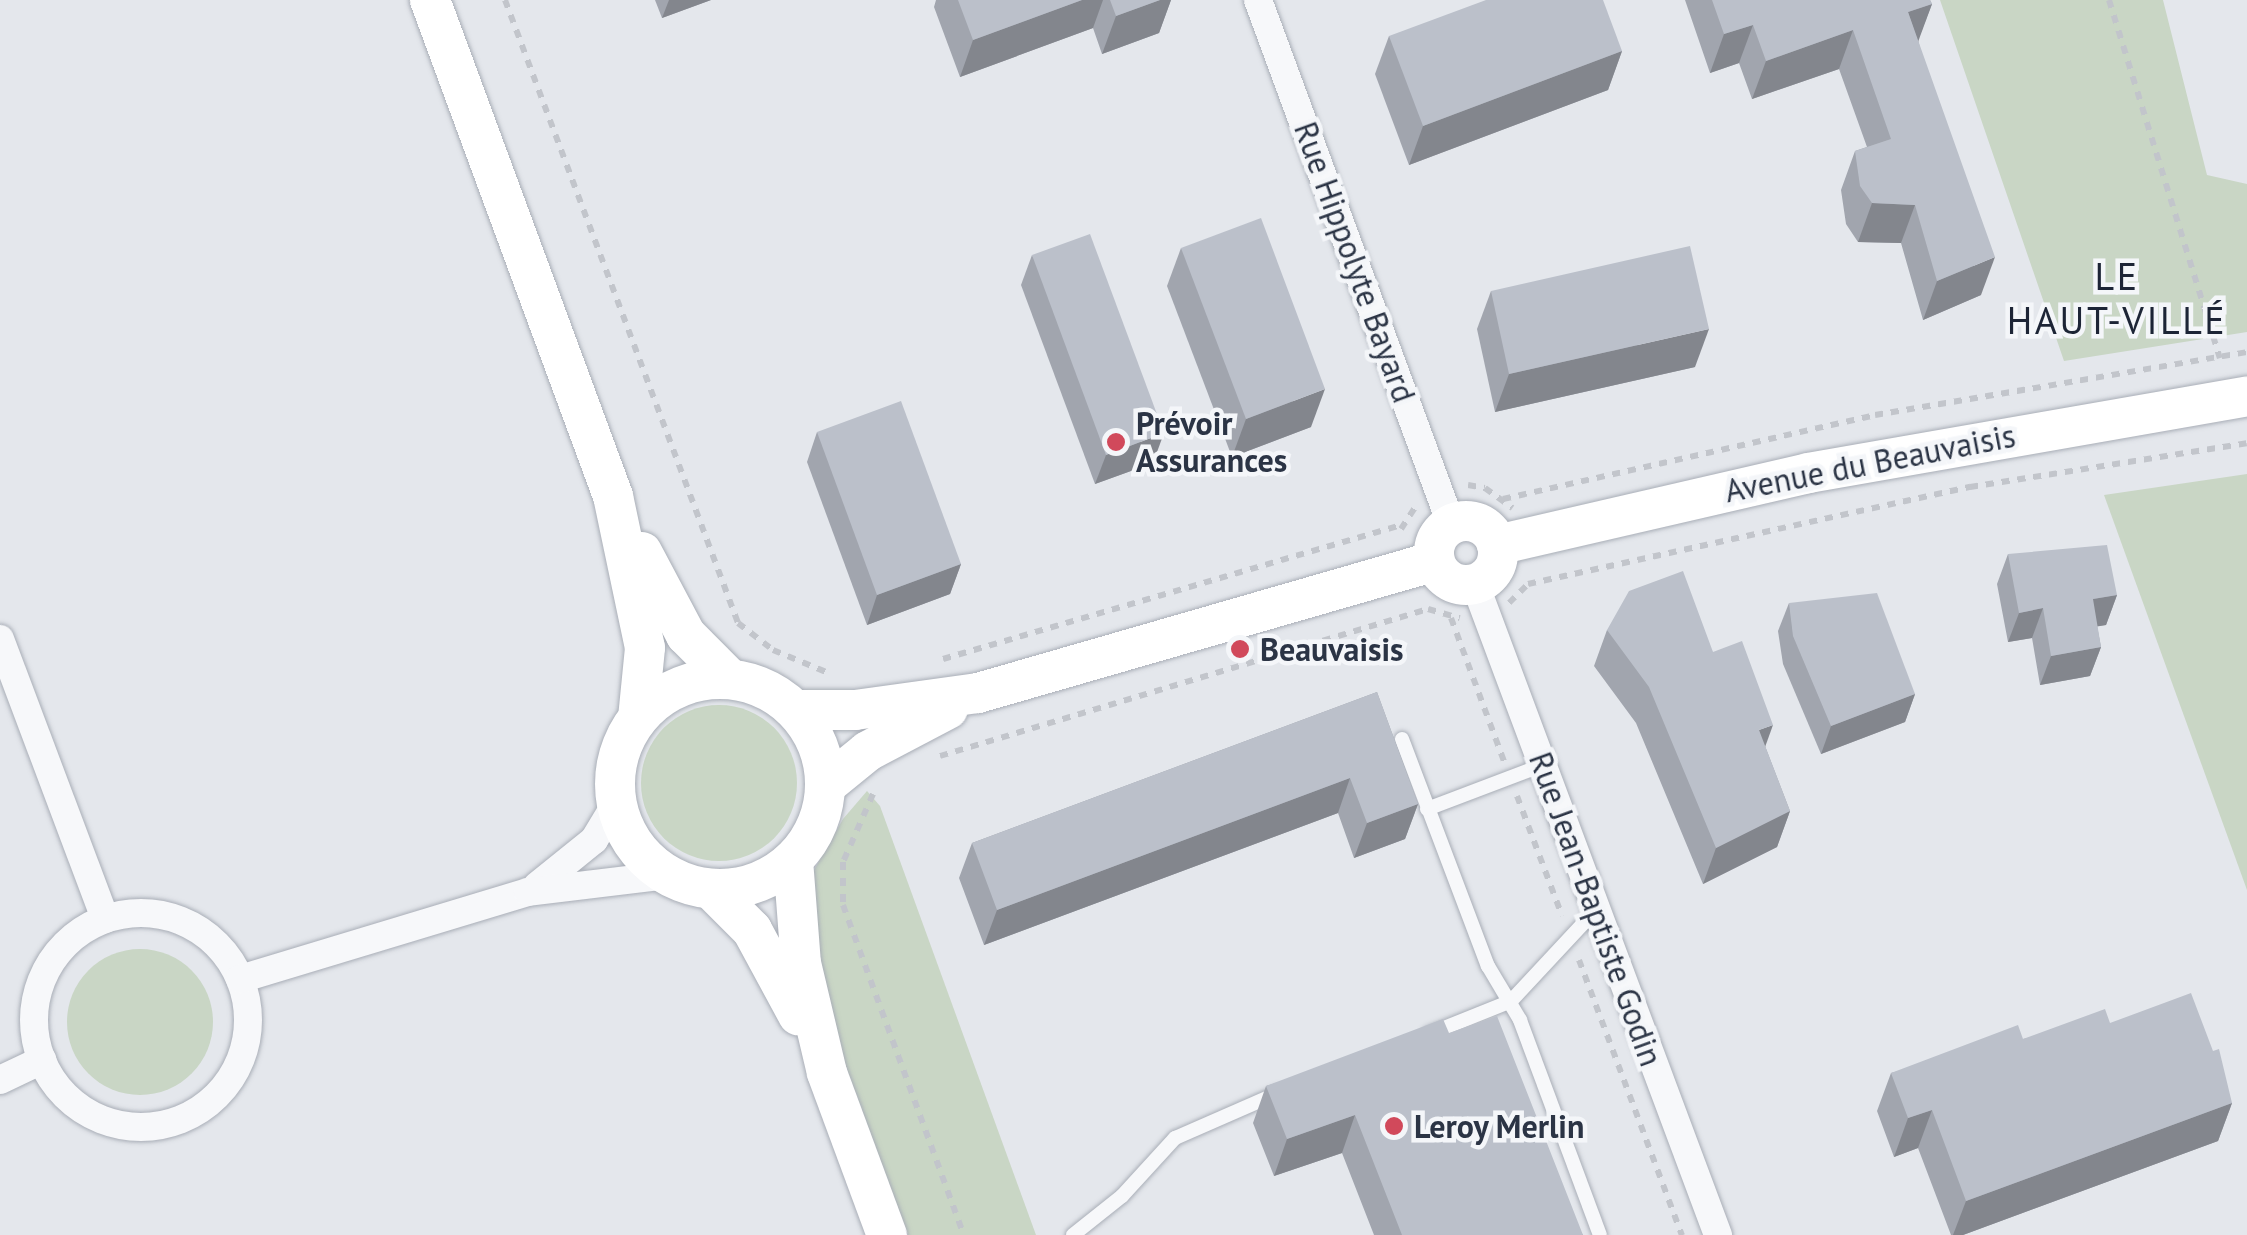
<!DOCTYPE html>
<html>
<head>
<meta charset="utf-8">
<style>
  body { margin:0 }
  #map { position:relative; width:2247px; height:1235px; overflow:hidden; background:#e4e7ec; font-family:"PT Sans",sans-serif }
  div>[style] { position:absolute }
  .green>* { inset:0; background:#c9d6c5 }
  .round { border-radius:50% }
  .path>* { height:6px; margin-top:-3px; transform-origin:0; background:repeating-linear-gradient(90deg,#c2c5cb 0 8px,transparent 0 16px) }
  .roads { filter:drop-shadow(0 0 2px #a9aeb7) drop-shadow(0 0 2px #a9aeb7) }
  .lane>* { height:14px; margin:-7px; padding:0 7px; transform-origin:7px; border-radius:7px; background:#f7f8fa }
  .street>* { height:28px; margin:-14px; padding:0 14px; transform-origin:14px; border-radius:14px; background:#f7f8fa }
  .street>.ring { margin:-14px; padding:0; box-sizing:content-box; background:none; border:28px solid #f7f8fa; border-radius:50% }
  .secondary>* { height:40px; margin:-20px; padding:0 20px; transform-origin:20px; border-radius:20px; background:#fff }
  .secondary>.ring { margin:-20px; padding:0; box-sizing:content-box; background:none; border:40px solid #fff; border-radius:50% }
  .wall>* { inset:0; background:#a1a5ae }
  .shaded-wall>* { inset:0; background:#83868d }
  .building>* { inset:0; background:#bbc0ca }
  .dots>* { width:28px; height:28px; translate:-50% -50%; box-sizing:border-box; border:5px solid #f4f6f9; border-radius:50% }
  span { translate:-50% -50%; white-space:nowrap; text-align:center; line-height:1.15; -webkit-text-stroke:9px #f4f6f9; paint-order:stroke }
  .street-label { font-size:32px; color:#2b3445 }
  .poi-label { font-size:32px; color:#2b3445; font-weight:700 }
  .left { translate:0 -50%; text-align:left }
  .quarter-label { font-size:38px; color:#1d2536; letter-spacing:2.5px }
</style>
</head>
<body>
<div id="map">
  <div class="green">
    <i style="clip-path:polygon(1940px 0,2163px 0,2207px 175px,2247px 184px,2247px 332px,2064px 361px)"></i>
    <i style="clip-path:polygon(2247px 474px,2247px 890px,2104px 495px)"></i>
    <i class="round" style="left:641px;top:705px;width:156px;height:156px"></i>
    <i style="clip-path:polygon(867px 791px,880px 806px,1036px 1235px,908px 1235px,832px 1035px,805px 886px,843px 819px)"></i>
    <i class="round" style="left:67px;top:949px;width:146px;height:146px"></i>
  </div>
  <div class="path">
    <i style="left:505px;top:0;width:665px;rotate:69.49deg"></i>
    <i style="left:738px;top:623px;width:44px;rotate:37.6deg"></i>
    <i style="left:773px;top:650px;width:63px;rotate:22.5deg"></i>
    <i style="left:2109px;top:0;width:375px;rotate:72.8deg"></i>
    <i style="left:1468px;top:485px;width:17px;rotate:10deg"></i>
    <i style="left:1485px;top:488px;width:34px;rotate:36deg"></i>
    <i style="left:1503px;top:499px;width:381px;rotate:-12.7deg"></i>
    <i style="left:1875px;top:415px;width:377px;rotate:-9.6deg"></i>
    <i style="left:1401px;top:529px;width:27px;rotate:-57deg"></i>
    <i style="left:1509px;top:603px;width:27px;rotate:-45deg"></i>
    <i style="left:1528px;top:584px;width:453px;rotate:-12.4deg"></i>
    <i style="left:1970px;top:487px;width:280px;rotate:-9deg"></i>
    <i style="left:1451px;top:618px;width:153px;rotate:69.7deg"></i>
    <i style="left:943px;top:659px;width:478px;rotate:-16.3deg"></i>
    <i style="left:940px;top:756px;width:510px;rotate:-16.76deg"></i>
    <i style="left:1428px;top:609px;width:33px;rotate:16deg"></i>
    <i style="left:873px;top:794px;width:74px;rotate:113.8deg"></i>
    <i style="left:843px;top:862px;width:43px;rotate:90deg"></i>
    <i style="left:843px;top:905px;width:351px;rotate:69.9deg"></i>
    <i style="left:1517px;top:796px;width:128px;rotate:69.4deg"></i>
    <i style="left:1579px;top:960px;width:294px;rotate:69.5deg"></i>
  </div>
  <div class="roads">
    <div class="lane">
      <i style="left:1402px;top:739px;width:243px;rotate:69.3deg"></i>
      <i style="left:1488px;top:966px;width:63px;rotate:59.3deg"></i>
      <i style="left:1520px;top:1020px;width:229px;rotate:69.6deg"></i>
      <i style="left:1427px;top:809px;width:124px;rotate:-20.8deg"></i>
      <i style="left:1429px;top:1034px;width:88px;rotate:-21.9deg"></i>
      <i style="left:1511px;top:1001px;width:125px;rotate:-47deg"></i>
      <i style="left:1073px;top:1235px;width:63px;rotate:-38.5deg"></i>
      <i style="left:1122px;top:1196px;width:79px;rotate:-47.6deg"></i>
      <i style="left:1175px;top:1138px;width:112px;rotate:-23.6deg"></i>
    </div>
    <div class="street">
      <i style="left:1258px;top:0;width:558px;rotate:69.78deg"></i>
      <i style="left:1475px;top:584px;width:695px;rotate:69.53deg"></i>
      <i style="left:0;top:639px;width:299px;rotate:69.4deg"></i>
      <i style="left:537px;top:886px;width:73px;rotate:-38.9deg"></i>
      <i style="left:594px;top:840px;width:44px;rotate:-58.8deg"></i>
      <i class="ring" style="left:34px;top:913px;width:186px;height:186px"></i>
      <i style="left:240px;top:979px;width:301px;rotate:-16.8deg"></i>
      <i style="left:528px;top:892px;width:141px;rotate:-6.9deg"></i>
      <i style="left:0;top:1080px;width:47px;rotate:-25.5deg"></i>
    </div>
    <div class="secondary">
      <i style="left:430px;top:0;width:529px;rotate:69.75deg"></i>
      <i style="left:613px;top:496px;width:155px;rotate:78.1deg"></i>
      <i style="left:645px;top:648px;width:70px;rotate:95.7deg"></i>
      <i class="ring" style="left:1434px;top:521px;width:24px;height:24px"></i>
      <i style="left:1497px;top:545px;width:319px;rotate:-13deg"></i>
      <i style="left:1808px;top:473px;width:446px;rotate:-9.9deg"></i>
      <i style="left:642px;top:552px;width:94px;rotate:62.1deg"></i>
      <i style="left:686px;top:635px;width:62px;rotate:45deg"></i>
      <i class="ring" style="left:615px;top:679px;width:170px;height:170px"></i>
      <i style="left:795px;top:710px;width:60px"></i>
      <i style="left:855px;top:710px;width:124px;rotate:-7.9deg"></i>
      <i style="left:978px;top:693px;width:475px;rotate:-16.1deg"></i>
      <i style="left:825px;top:786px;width:55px;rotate:-39.1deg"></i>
      <i style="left:868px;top:751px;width:90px;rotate:-27.7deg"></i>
      <i style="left:793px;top:860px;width:103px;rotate:85.6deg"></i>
      <i style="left:801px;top:963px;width:113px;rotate:76.7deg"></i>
      <i style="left:827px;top:1073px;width:173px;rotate:69.7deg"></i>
      <i style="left:711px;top:889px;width:58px;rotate:45deg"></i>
      <i style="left:752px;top:930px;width:97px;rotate:61.6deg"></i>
    </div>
  </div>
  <div class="wall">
    <i style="clip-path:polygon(655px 0,711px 0,662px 18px)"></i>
    <i style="clip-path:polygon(936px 0,1171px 0,1159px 33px,1102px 54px,1093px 28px,960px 77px,934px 7px)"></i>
    <i style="clip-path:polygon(1685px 0,1930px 0,1932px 4px,1918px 40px,1981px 295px,1923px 320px,1901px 243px,1858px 242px,1846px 224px,1841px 190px,1855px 151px,1867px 147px,1839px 69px,1752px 99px,1739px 63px,1710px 73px)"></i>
    <i style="clip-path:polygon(1389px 36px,1622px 51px,1608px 90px,1409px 165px,1375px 74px)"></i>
    <i style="clip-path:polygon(1181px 248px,1311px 427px,1232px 457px,1167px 286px)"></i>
    <i style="clip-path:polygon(1032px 255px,1153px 463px,1095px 484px,1021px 285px)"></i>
    <i style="clip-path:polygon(1491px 291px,1695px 367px,1495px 412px,1477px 329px)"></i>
    <i style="clip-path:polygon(817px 432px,961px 564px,950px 594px,867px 625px,807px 462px)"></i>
    <i style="clip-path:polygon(2008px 554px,2117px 595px,2106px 625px,2097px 626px,2101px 647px,2090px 676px,2040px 685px,2032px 638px,2008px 642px,1997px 584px)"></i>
    <i style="clip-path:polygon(1789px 603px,1915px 694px,1905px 722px,1821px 754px,1783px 664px,1778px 631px)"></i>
    <i style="clip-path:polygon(1607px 630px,1713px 652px,1765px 746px,1790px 811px,1777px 847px,1703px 884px,1636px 723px,1594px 666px)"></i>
    <i style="clip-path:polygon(1377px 692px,1418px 804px,1405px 839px,1354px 858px,1338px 813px,984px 945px,959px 878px,972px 843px)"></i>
    <i style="clip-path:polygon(2110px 1023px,2232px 1103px,2218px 1141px,1963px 1235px,1951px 1235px,1918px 1148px,1894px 1157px,1877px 1111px,1891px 1073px,2023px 1039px)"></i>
    <i style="clip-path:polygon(1449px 1033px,1583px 1235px,1374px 1235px,1342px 1153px,1274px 1176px,1253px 1123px,1266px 1086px)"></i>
  </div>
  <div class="shaded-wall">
    <i style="clip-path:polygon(669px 0,711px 0,662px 18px)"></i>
    <i style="clip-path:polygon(1082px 0,1103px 0,1093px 28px,960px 77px,973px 40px)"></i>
    <i style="clip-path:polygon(1160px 0,1171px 0,1159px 33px,1102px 54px,1116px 16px)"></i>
    <i style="clip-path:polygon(1932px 4px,1918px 42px,1908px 12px)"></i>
    <i style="clip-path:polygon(1753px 25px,1739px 63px,1710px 73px,1724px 34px)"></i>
    <i style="clip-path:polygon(1853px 30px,1839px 69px,1752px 99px,1766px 61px)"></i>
    <i style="clip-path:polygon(1622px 51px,1608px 90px,1409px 165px,1423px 126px)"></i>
    <i style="clip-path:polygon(1872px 203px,1915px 205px,1901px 243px,1858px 242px)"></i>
    <i style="clip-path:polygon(1995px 257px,1981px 295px,1923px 320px,1937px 281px)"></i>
    <i style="clip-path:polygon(1709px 329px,1695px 367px,1495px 412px,1509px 374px)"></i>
    <i style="clip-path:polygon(1325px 389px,1311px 427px,1232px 457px,1246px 419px)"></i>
    <i style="clip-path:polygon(1164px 433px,1153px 463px,1095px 484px,1106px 455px)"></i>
    <i style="clip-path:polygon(961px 564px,950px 594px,867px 625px,877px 595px)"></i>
    <i style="clip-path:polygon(2117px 595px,2106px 625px,2082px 629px,2093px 599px)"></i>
    <i style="clip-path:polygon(2043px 608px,2032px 638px,2008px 642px,2019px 613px)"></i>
    <i style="clip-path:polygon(2101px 647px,2090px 676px,2040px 685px,2051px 656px)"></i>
    <i style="clip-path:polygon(1915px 694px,1905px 722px,1821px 754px,1831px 726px)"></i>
    <i style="clip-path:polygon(1773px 725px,1760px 761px,1759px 730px)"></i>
    <i style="clip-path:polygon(1350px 778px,1338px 813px,984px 945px,997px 910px)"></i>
    <i style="clip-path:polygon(1418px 804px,1405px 839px,1354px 858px,1367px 823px)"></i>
    <i style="clip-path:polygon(1790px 811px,1777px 847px,1703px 884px,1716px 848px)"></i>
    <i style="clip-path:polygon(2232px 1103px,2218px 1141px,1963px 1235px,1953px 1235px,1966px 1201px)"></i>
    <i style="clip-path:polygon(1932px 1110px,1918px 1148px,1894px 1157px,1908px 1118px)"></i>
    <i style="clip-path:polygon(1355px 1115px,1342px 1153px,1274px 1176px,1287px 1139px)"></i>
  </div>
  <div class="building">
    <i style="clip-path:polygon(958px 0,1082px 0,973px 40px)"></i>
    <i style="clip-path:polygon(1110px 0,1160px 0,1116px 16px)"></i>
    <i style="clip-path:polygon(1486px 0,1603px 0,1622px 51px,1423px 126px,1389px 36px)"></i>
    <i style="clip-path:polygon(1712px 0,1930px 0,1932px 4px,1908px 12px,1995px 257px,1937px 281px,1915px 205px,1872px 203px,1860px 186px,1855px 151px,1891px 139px,1853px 30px,1766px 61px,1753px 25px,1724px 34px)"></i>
    <i style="clip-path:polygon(1261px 218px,1325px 389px,1246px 419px,1181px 248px)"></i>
    <i style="clip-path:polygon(1090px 234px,1164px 433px,1106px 455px,1032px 255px)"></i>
    <i style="clip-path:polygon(1690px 246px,1709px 329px,1509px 374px,1491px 291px)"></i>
    <i style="clip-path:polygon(901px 401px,961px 564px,877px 595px,817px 432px)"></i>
    <i style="clip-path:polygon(2107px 545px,2117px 595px,2093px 599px,2101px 647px,2051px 656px,2043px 608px,2019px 613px,2008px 554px)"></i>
    <i style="clip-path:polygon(1683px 571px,1713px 652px,1742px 641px,1773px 725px,1759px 730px,1790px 811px,1716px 848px,1649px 687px,1607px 630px,1629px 591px)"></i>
    <i style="clip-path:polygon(1877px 593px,1915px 694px,1831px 726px,1793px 636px,1789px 603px)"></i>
    <i style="clip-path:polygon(1377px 692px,1418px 804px,1367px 823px,1350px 778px,997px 910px,972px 843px)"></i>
    <i style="clip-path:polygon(2191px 993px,2213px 1051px,2219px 1049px,2232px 1103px,1966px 1201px,1932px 1110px,1908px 1118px,1891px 1073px,2018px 1025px,2023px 1039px,2105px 1009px,2110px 1023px)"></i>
    <i style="clip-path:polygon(1497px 1016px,1583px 1235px,1402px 1235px,1355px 1115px,1287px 1139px,1266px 1086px,1443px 1019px,1449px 1033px)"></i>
  </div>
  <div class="dots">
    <i style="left:1116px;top:442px;background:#d1495b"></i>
    <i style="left:1240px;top:649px;background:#d1495b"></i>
    <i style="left:1394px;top:1126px;background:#d1495b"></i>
  </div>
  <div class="street-label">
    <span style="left:1355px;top:262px;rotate:70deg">Rue Hippolyte Bayard</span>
    <span style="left:1870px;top:463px;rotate:-11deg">Avenue du Beauvaisis</span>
    <span style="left:1596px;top:909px;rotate:70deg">Rue Jean-Baptiste Godin</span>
  </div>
  <div class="poi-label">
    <span class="left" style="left:1136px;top:442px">Prévoir<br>Assurances</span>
    <span class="left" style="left:1260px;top:649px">Beauvaisis</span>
    <span class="left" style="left:1414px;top:1126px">Leroy Merlin</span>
  </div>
  <div class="quarter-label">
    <span style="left:2117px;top:298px">LE<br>HAUT-VILLÉ</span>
  </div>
</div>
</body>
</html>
